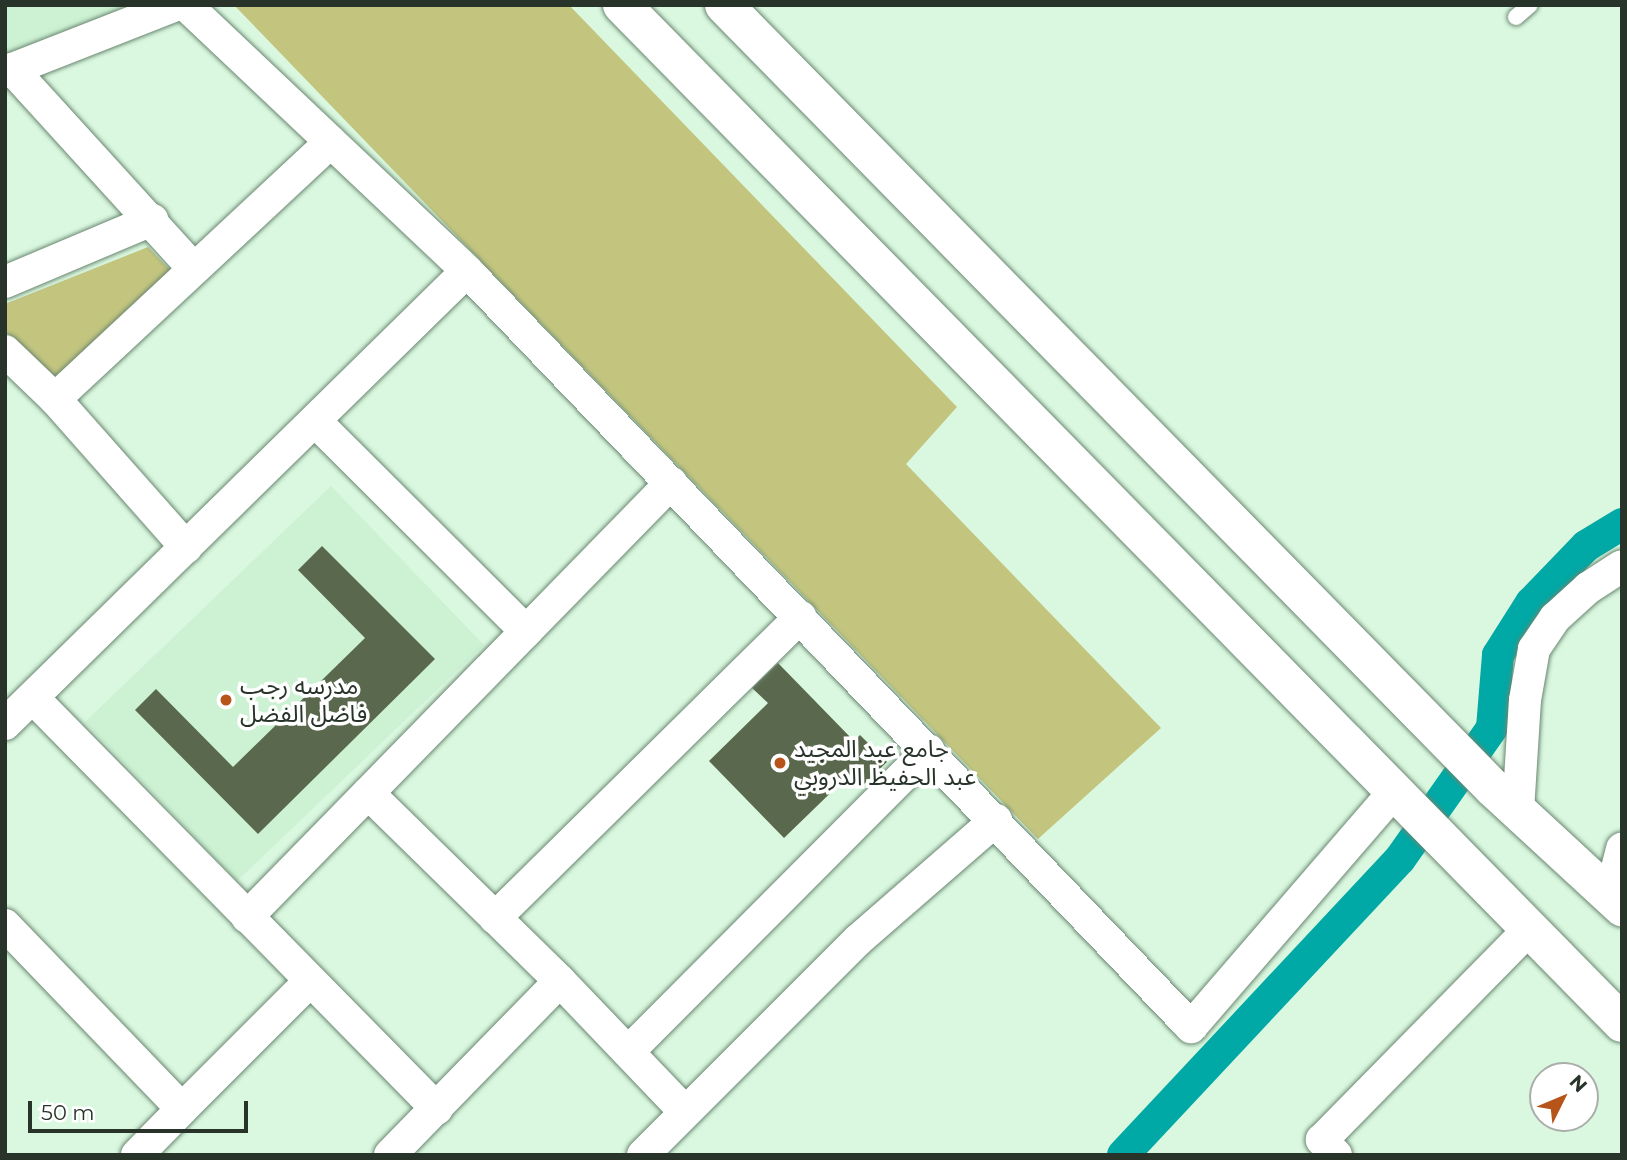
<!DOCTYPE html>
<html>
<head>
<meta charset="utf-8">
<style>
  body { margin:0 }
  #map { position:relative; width:1627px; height:1160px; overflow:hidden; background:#daf8e0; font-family:Montserrat,"Noto Sans Arabic",sans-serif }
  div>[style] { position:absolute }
  .built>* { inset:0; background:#ccf1d3 }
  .green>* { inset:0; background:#c3c57f }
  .canal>* { height:32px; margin:-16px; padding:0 16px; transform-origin:16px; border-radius:16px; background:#00a8a6 }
  .building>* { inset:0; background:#5a694d }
  .roads { filter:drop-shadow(0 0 2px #6a8670) drop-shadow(0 0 2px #6a8670) }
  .lane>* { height:16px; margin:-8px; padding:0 8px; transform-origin:8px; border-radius:8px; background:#fff }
  .street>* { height:32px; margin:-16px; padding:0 16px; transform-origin:16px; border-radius:16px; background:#fff }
  .secondary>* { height:38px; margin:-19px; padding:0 19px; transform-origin:19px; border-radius:19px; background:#fff }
  .dots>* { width:19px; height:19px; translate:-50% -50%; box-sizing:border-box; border:4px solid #fff; border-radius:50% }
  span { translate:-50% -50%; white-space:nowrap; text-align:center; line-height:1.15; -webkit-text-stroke:7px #fff; paint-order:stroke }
  .poi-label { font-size:24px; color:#28342a }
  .left { translate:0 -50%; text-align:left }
  .frame { position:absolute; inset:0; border:7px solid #28342a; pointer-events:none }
  .north { position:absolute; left:1529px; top:1062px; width:70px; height:70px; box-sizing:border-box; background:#fff; border:2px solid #a9aeaa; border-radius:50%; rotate:47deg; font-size:19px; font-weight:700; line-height:28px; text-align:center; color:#28342a }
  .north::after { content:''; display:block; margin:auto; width:24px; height:32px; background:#b65419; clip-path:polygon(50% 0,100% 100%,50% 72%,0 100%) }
  .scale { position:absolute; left:28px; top:1101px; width:220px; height:32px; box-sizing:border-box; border:4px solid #28342a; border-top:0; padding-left:9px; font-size:21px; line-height:24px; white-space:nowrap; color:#28342a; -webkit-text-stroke:5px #fff; paint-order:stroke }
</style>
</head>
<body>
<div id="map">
  <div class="built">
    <i style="clip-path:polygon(5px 5px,176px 5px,5px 72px)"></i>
    <i style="clip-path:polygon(331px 486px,484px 645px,237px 881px,85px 722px)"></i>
  </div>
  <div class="green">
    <i style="clip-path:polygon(234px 5px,569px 5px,957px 407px,906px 464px,1161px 728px,1038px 839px)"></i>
    <i style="clip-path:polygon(148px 247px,175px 275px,58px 385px,5px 331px,5px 304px)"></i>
  </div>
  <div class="canal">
    <i style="left:1123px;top:1155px;width:405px;rotate:-46.9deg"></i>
    <i style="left:1400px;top:859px;width:160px;rotate:-54.9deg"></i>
    <i style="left:1492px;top:728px;width:73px;rotate:-85.3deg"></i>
    <i style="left:1498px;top:655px;width:62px;rotate:-57.6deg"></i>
    <i style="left:1531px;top:603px;width:79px;rotate:-46deg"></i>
    <i style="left:1586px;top:546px;width:42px;rotate:-31.4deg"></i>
  </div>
  <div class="building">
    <i style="clip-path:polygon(322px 546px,435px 659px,258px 834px,135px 710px,156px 689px,233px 767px,365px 638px,298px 570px)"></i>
    <i style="clip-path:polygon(778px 663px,854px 741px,860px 735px,887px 762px,861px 787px,849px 775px,784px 838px,709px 761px,768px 703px,752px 688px)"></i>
  </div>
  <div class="roads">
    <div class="lane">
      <i style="left:1516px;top:17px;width:18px;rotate:-41deg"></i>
    </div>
    <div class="street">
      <i style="left:186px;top:5px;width:387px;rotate:43.4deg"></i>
      <i style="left:467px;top:271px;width:1047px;rotate:46.24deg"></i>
      <i style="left:1191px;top:1027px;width:312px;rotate:-49.2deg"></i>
      <i style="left:12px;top:69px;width:270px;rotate:47.7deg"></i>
      <i style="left:5px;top:72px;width:184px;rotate:-21.4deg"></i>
      <i style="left:5px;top:282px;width:160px;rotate:-22.9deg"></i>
      <i style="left:5px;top:351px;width:69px;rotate:43.8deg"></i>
      <i style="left:55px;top:399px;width:198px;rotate:48.5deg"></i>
      <i style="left:55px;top:399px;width:377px;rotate:-43deg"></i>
      <i style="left:315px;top:421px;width:298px;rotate:44.9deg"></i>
      <i style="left:33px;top:698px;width:576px;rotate:45.49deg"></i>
      <i style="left:5px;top:724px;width:647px;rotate:-44.44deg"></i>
      <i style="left:368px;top:793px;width:269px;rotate:44.4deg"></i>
      <i style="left:560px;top:981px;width:181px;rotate:46.3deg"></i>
      <i style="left:1518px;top:811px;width:111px;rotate:-86.4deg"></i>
      <i style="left:1525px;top:700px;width:52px;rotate:-80deg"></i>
      <i style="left:1534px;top:649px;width:37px;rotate:-56deg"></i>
      <i style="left:1555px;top:618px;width:45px;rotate:-42.3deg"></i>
      <i style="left:1588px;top:588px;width:40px;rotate:-32.9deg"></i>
      <i style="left:1610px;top:896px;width:49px;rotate:-75.7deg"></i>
      <i style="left:247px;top:917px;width:607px;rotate:-45.67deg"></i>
      <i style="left:495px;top:918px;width:429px;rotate:-44.6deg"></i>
      <i style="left:5px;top:925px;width:255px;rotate:46.1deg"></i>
      <i style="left:182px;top:1109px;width:181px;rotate:-45deg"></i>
      <i style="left:628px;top:1052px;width:426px;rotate:-45.1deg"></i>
      <i style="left:137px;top:1155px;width:64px;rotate:-45.6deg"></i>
      <i style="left:390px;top:1155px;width:243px;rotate:-45.7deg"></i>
      <i style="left:643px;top:1155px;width:304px;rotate:-45deg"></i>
      <i style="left:858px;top:940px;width:183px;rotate:-41deg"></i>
      <i style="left:1336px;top:1155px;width:21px;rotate:-133deg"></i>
      <i style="left:1322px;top:1140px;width:296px;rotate:-45.5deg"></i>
    </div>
    <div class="secondary">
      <i style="left:622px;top:5px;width:1427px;rotate:45.51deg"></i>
      <i style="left:724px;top:5px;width:1097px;rotate:45.52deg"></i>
      <i style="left:1493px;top:788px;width:176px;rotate:42.7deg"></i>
    </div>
  </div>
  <div class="dots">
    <i style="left:226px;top:700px;background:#b65419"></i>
    <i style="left:780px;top:763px;background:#b65419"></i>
  </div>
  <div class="poi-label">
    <span class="left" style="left:240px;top:700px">مدرسه رجب<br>فاضل الفضل</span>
    <span class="left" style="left:794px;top:763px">جامع عبد المجيد<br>عبد الحفيظ الدروبي</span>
  </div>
  <div class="frame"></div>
  <div class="north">N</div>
  <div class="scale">50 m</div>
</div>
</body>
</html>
